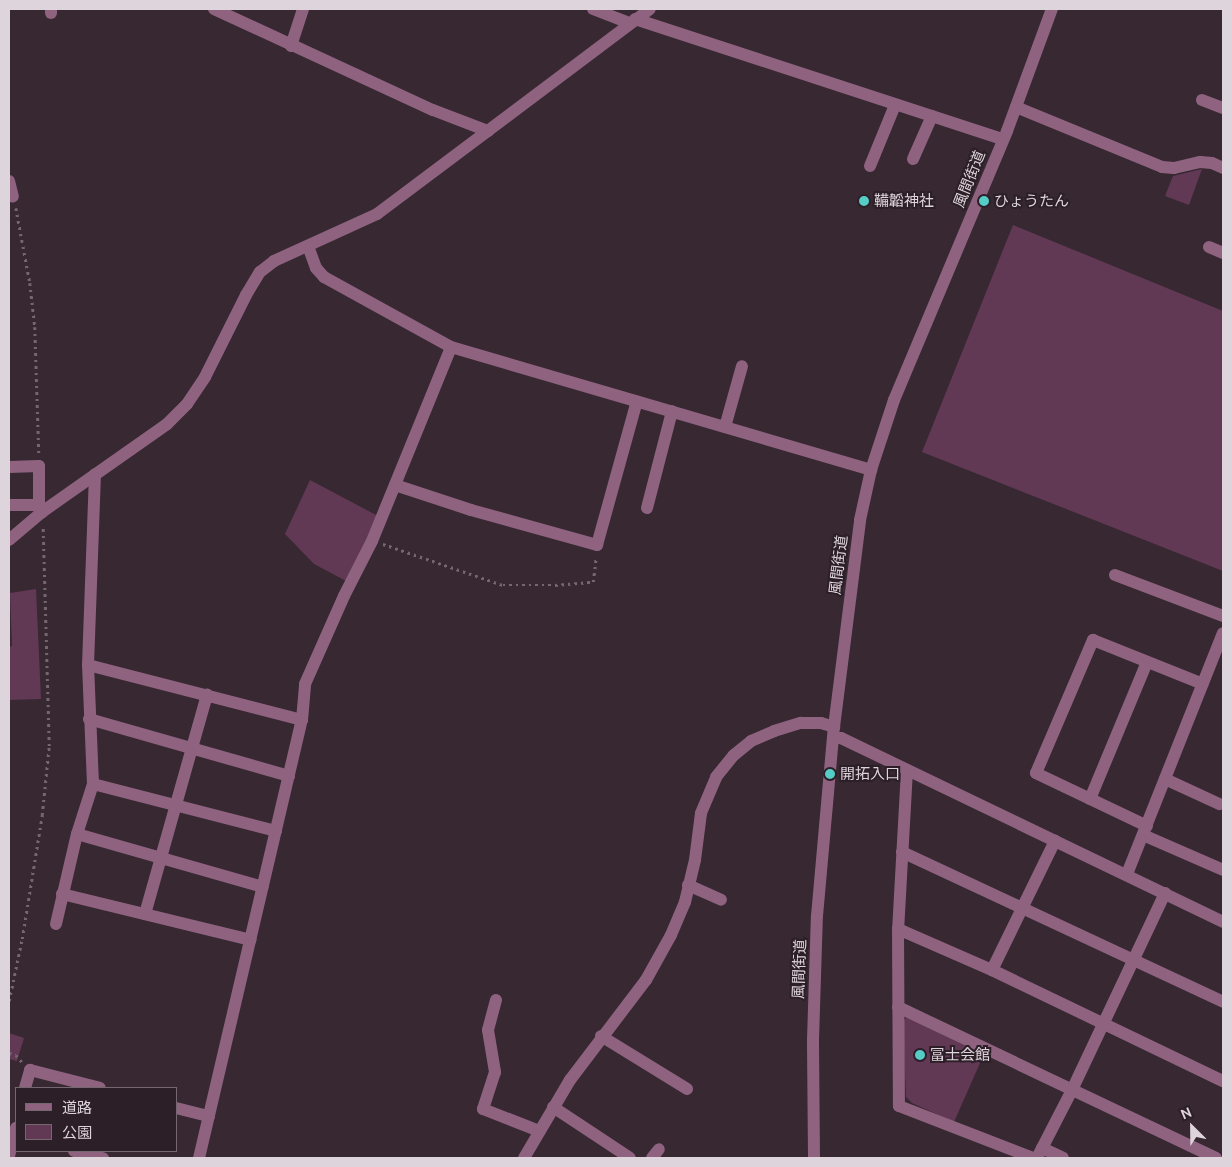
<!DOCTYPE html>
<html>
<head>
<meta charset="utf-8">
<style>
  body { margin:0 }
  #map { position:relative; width:1232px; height:1167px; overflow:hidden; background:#372832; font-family:Ubuntu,"Noto Sans JP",sans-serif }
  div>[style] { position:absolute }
  .green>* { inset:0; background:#613955 }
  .path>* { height:2.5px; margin-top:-1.25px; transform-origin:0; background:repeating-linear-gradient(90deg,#74676f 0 2.5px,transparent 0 6.5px) }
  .minor>* { height:12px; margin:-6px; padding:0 6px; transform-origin:6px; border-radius:6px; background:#8f6380 }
  .dots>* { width:14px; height:14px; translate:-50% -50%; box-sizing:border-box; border:2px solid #2d1f28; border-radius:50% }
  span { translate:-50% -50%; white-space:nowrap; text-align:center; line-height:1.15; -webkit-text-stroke:4px #2d1f28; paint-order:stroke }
  .street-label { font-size:15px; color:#ded4db }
  .poi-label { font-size:15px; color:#ded4db }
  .left { translate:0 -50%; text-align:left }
  .frame { position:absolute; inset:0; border:10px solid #ded4db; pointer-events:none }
  .legend { position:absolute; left:15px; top:1087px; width:162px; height:65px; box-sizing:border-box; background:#2d1f28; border:1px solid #746770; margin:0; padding:6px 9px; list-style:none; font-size:15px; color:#ded4db }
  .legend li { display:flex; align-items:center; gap:10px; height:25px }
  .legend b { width:25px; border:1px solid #746770 }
  .north { position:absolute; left:1167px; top:1102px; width:50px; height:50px; -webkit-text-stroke:4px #2d1f28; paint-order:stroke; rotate:337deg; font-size:14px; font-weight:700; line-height:20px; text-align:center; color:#ded4db }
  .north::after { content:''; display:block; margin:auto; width:18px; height:22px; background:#ded4db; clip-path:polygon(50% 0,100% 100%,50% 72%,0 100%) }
</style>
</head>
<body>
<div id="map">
  <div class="green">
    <i style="clip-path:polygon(1202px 169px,1189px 205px,1165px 196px,1173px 176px)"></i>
    <i style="clip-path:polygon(1013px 225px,1223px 311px,1223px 571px,922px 452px)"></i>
    <i style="clip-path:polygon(310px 480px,378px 516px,348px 582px,314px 564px,285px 534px)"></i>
    <i style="clip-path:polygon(36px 589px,41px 699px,9px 700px,9px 647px,12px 646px,10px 593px)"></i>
    <i style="clip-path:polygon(907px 1017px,984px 1054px,954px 1122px,912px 1103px,906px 1097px,903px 1021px)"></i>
    <i style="clip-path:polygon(9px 1033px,24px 1038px,17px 1061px,9px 1059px)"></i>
  </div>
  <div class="path">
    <i style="left:16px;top:208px;width:76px;rotate:79.4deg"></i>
    <i style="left:30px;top:283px;width:44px;rotate:83.5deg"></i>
    <i style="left:35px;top:327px;width:126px;rotate:88.2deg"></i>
    <i style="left:383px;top:544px;width:127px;rotate:18.9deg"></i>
    <i style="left:503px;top:585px;width:52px"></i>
    <i style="left:555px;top:585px;width:38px;rotate:-5deg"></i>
    <i style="left:593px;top:582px;width:25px;rotate:-83deg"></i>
    <i style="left:9px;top:1001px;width:63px;rotate:-78.2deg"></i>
    <i style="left:22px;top:939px;width:126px;rotate:-80.8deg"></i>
    <i style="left:42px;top:815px;width:69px;rotate:-84.2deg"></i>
    <i style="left:49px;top:746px;width:218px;rotate:-91.6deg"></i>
    <i style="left:9px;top:1053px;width:7px;rotate:16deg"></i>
    <i style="left:16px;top:1055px;width:9px;rotate:49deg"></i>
  </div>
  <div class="minor">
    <i style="left:214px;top:9px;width:241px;rotate:24.8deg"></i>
    <i style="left:433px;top:110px;width:59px;rotate:20.9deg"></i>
    <i style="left:593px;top:9px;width:40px;rotate:21deg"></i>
    <i style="left:51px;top:13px;width:4px;rotate:-90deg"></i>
    <i style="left:635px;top:19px;width:387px;rotate:18.1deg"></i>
    <i style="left:291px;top:46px;width:39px;rotate:-72deg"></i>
    <i style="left:1202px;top:100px;width:22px;rotate:21deg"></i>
    <i style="left:1016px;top:107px;width:158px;rotate:22.3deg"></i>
    <i style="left:1162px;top:167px;width:12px;rotate:5deg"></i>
    <i style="left:1174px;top:168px;width:27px;rotate:-13deg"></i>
    <i style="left:1200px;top:162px;width:12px;rotate:5deg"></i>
    <i style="left:1212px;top:163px;width:12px;rotate:24deg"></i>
    <i style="left:913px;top:159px;width:47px;rotate:-66.2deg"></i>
    <i style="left:870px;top:166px;width:66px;rotate:-67.7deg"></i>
    <i style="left:9px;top:181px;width:16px;rotate:76deg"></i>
    <i style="left:308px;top:246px;width:23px;rotate:70deg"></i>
    <i style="left:316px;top:268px;width:12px;rotate:48deg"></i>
    <i style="left:324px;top:277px;width:145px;rotate:28.9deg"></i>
    <i style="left:451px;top:347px;width:438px;rotate:16.3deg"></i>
    <i style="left:1209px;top:247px;width:15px;rotate:23deg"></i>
    <i style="left:725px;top:427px;width:63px;rotate:-74.4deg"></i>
    <i style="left:9px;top:467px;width:30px;rotate:-2deg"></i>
    <i style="left:39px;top:466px;width:39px;rotate:90deg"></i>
    <i style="left:39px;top:505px;width:8px;rotate:67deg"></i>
    <i style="left:395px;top:485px;width:80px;rotate:18.2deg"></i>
    <i style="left:471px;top:510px;width:131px;rotate:15.5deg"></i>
    <i style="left:597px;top:545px;width:149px;rotate:-74.5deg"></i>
    <i style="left:9px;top:505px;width:30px"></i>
    <i style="left:647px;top:508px;width:100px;rotate:-75.5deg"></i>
    <i style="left:9px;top:540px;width:43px;rotate:-40.3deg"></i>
    <i style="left:42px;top:512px;width:153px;rotate:-35.1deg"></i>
    <i style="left:167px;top:424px;width:28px;rotate:-45deg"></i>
    <i style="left:187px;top:404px;width:32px;rotate:-56deg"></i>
    <i style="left:205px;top:377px;width:92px;rotate:-63.4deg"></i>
    <i style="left:246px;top:295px;width:27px;rotate:-59deg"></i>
    <i style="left:260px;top:272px;width:18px;rotate:-38deg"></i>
    <i style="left:274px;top:261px;width:113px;rotate:-24.5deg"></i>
    <i style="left:377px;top:214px;width:341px;rotate:-36.9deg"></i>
    <i style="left:1115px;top:575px;width:116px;rotate:20.8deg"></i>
    <i style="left:88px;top:665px;width:221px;rotate:14.4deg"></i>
    <i style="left:89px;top:719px;width:208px;rotate:15.9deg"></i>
    <i style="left:833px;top:738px;width:8px"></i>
    <i style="left:841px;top:738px;width:424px;rotate:25.7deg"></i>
    <i style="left:907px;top:770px;width:159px;rotate:93.2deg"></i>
    <i style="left:898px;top:929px;width:177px;rotate:89.7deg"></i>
    <i style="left:899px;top:1106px;width:144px;rotate:21.2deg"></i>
    <i style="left:1165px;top:779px;width:60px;rotate:24.8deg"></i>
    <i style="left:93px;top:784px;width:189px;rotate:14.4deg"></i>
    <i style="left:1090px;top:799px;width:148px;rotate:-67.4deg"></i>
    <i style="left:1147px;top:826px;width:123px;rotate:-154.5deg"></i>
    <i style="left:1036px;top:773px;width:145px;rotate:-66.8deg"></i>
    <i style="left:1093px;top:640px;width:118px;rotate:21.8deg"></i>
    <i style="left:77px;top:834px;width:193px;rotate:15.9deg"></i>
    <i style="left:1143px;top:835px;width:87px;rotate:23.6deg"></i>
    <i style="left:902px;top:852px;width:354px;rotate:25deg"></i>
    <i style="left:1127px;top:874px;width:259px;rotate:-68.3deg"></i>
    <i style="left:688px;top:885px;width:36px;rotate:24deg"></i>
    <i style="left:62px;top:894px;width:194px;rotate:13.7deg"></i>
    <i style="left:145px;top:914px;width:228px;rotate:-74.2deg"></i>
    <i style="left:56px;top:924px;width:92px;rotate:-76.9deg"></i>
    <i style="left:77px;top:834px;width:52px;rotate:-72.3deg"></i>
    <i style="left:93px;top:784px;width:119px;rotate:-92.4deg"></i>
    <i style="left:88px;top:665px;width:191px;rotate:-87.9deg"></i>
    <i style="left:898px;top:929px;width:103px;rotate:23.6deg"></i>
    <i style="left:992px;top:970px;width:256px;rotate:25.7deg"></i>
    <i style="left:992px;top:970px;width:144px;rotate:-64deg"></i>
    <i style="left:496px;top:1000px;width:31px;rotate:105deg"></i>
    <i style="left:488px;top:1030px;width:43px;rotate:80.5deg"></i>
    <i style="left:495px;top:1072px;width:39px;rotate:108deg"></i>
    <i style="left:483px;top:1109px;width:60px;rotate:21.4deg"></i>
    <i style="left:898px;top:1007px;width:352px;rotate:25.4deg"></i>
    <i style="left:601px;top:1036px;width:101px;rotate:31.6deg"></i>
    <i style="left:25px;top:1088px;width:19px;rotate:-74deg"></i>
    <i style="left:30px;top:1070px;width:72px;rotate:14.4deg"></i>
    <i style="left:553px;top:1107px;width:92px;rotate:33.5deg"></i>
    <i style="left:176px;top:1108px;width:34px;rotate:14deg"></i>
    <i style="left:1042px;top:1148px;width:23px;rotate:25deg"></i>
    <i style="left:74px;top:1151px;width:30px;rotate:14deg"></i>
    <i style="left:9px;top:1156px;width:29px;rotate:-76deg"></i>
    <i style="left:199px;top:1158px;width:450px;rotate:-76.8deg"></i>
    <i style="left:302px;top:720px;width:36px;rotate:-85deg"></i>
    <i style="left:305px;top:684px;width:96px;rotate:-66.1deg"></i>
    <i style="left:344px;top:596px;width:62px;rotate:-63deg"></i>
    <i style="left:372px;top:541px;width:209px;rotate:-67.8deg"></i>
    <i style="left:524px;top:1158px;width:91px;rotate:-59.5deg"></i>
    <i style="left:570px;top:1080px;width:126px;rotate:-52.8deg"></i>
    <i style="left:646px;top:980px;width:51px;rotate:-60.9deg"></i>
    <i style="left:671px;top:935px;width:36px;rotate:-67deg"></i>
    <i style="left:685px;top:902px;width:43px;rotate:-76.6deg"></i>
    <i style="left:695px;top:860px;width:47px;rotate:-82.7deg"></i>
    <i style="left:701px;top:813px;width:39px;rotate:-67deg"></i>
    <i style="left:716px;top:777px;width:28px;rotate:-51deg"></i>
    <i style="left:734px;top:755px;width:22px;rotate:-39deg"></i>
    <i style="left:751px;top:741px;width:25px;rotate:-23deg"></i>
    <i style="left:774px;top:731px;width:28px;rotate:-17deg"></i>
    <i style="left:801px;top:723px;width:20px"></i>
    <i style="left:821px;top:723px;width:14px;rotate:17deg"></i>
    <i style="left:652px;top:1158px;width:11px;rotate:-52deg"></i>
    <i style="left:814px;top:1158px;width:118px;rotate:-90.5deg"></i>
    <i style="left:813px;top:1040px;width:124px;rotate:-88.2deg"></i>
    <i style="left:817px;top:916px;width:190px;rotate:-84.9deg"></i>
    <i style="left:834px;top:727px;width:209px;rotate:-82.8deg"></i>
    <i style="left:860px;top:520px;width:51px;rotate:-77.6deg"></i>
    <i style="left:871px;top:470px;width:74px;rotate:-71.8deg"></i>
    <i style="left:894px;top:400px;width:292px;rotate:-67.2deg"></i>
    <i style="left:1007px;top:131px;width:130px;rotate:-69.8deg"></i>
    <i style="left:1037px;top:1158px;width:76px;rotate:-62.8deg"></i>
    <i style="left:1072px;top:1090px;width:218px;rotate:-64.7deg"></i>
  </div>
  <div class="dots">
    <i style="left:864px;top:201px;background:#55cdc6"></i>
    <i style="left:984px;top:201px;background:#55cdc6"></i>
    <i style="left:830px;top:774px;background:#55cdc6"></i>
    <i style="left:920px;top:1055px;background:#55cdc6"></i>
  </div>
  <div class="street-label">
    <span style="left:969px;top:179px;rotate:-68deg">風間街道</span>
    <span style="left:838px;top:565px;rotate:-83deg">風間街道</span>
    <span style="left:799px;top:969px;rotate:-88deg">風間街道</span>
  </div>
  <div class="poi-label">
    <span class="left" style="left:874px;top:201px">鞴韜神社</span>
    <span class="left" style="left:994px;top:201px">ひょうたん</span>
    <span class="left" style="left:840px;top:774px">開拓入口</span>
    <span class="left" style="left:930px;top:1055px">冨士会館</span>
  </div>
  <div class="frame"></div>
  <ul class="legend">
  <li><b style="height:6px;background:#8f6380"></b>道路</li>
  <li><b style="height:14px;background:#613955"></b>公園</li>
  </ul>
  <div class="north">N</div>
</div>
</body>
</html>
